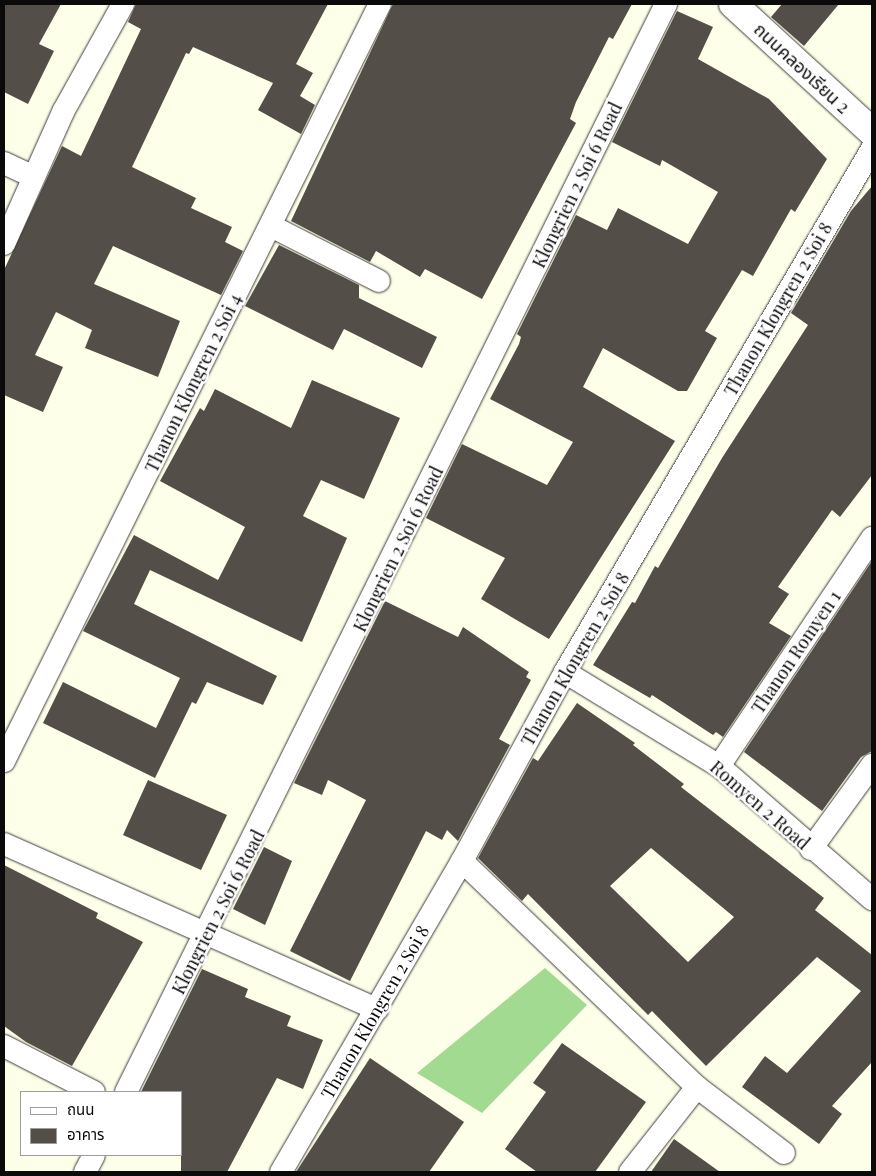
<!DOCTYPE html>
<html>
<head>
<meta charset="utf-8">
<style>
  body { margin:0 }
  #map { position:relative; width:876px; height:1176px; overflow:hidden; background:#feffe8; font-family:"Playfair Display","Noto Sans Thai",serif }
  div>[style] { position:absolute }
  .forest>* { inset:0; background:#a1da90 }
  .building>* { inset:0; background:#534e47 }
  .roads { filter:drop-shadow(0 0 1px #3d3d3d) drop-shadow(0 0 1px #3d3d3d) }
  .minor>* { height:22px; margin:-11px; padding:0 11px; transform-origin:11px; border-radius:11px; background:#fff }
  .tertiary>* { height:28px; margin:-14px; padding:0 14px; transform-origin:14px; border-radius:14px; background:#fff }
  span { translate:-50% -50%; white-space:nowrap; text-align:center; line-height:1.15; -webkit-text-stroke:5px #fff; paint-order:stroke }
  .street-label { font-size:18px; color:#0a0a0a }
  .frame { position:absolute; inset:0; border:5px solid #0a0a0a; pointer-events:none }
  .legend { position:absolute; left:20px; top:1091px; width:162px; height:65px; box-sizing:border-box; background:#fff; border:1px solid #9d9d9d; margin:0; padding:6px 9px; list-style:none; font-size:15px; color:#0a0a0a }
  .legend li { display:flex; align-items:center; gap:10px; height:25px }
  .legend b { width:25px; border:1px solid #9d9d9d }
</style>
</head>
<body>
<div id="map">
  <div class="forest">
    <i style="clip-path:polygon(545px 968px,587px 1005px,482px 1113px,417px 1073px)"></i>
  </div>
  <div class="building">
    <i style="clip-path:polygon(4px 4px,61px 4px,39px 44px,54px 51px,28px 104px,4px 92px)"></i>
    <i style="clip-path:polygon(136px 4px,328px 4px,296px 64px,313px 73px,300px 96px,315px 105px,301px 134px,258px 110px,273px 83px,193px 47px,189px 54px,186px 53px,132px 167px,196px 198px,191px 208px,232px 227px,225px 242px,243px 251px,221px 295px,113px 246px,94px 284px,180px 321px,158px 377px,85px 348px,92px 330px,56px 312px,35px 355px,63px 367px,43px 412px,4px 395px,4px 270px,62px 146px,81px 156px,141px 29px,128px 22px)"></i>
    <i style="clip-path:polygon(393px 4px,632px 4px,613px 39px,609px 37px,576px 102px,570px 119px,576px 123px,482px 299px,425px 269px,420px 277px,376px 251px,370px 262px,291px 221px)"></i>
    <i style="clip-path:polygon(782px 4px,839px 4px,804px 46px,771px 17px)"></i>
    <i style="clip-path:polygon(677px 11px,713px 27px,698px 59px,769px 99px,827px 159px,795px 212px,791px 209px,753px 276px,742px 270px,705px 331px,717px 338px,687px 391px,678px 391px,603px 348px,583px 387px,675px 441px,549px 639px,481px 599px,505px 558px,426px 518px,462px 444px,547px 485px,573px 442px,490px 399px,519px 344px,521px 337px,517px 334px,576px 215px,607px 230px,618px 208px,688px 244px,718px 192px,662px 160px,660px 166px,612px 142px)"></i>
    <i style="clip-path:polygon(872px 186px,872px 475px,840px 517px,832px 510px,778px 587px,789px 594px,769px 623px,791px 636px,723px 737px,716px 732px,713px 735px,652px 695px,650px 698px,593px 665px,632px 602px,635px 603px,655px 566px,658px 568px,722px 458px,808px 325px,791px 313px,851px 211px)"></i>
    <i style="clip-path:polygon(279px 245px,359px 285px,359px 298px,437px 337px,422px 368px,344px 329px,333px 350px,245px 306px)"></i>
    <i style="clip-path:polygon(312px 380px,400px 418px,364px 499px,321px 480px,303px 516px,347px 538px,302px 642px,150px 570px,134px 604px,277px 676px,263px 705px,207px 682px,196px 704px,192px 702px,155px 778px,43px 723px,63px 682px,156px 728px,180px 678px,83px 631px,134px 535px,218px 580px,245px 527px,160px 481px,200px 408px,204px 411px,215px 389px,291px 428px)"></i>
    <i style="clip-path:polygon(872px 561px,872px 751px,861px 757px,822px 811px,744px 752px)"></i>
    <i style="clip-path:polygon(385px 601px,458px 637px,463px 627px,529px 672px,526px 677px,531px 680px,499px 739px,510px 745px,458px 841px,447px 830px,442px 840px,426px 831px,350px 981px,290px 951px,366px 800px,328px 780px,322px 795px,294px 783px)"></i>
    <i style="clip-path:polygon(evenodd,577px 703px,635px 743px,633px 745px,684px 784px,681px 787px,824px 898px,815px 910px,872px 955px,872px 1062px,832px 1106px,842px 1114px,819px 1144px,742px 1087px,765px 1056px,787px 1073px,861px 991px,817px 957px,706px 1066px,652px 1011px,648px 1015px,528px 894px,522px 901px,478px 858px,533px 758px,538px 761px,577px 703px,651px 848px,734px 917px,688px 962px,610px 886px,651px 848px)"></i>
    <i style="clip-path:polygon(148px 780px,227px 815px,201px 870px,123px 835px)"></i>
    <i style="clip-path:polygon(264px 847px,292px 861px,265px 925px,233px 909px)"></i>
    <i style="clip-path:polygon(4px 865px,98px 913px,96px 918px,143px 942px,72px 1066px,26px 1042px,4px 1026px)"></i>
    <i style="clip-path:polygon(202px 969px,248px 989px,245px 997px,291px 1016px,287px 1026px,323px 1040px,303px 1089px,277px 1078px,227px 1172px,181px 1172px,181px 1092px,141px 1092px)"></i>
    <i style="clip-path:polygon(562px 1043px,646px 1102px,595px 1172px,537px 1172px,505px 1149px,546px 1092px,533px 1083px)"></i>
    <i style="clip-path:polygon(370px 1058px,464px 1122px,429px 1172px,296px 1172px)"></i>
    <i style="clip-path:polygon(674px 1139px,720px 1172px,651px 1172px)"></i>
  </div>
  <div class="roads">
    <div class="minor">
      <i style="left:4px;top:163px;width:33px;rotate:25deg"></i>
      <i style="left:271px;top:226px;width:121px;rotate:27deg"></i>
      <i style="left:4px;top:244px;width:145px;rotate:-65.9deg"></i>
      <i style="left:63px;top:112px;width:124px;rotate:-60.9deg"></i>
      <i style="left:565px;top:672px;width:180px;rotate:31.4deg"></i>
      <i style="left:719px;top:766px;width:203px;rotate:41deg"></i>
      <i style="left:4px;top:761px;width:845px;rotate:-63.59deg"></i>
      <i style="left:719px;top:766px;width:275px;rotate:-56.1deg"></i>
      <i style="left:4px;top:844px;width:408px;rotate:23.9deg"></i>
      <i style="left:811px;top:849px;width:104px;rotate:-54deg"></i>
      <i style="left:462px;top:861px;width:326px;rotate:43.9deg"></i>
      <i style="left:697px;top:1087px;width:108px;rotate:128.2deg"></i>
      <i style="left:4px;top:1046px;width:101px;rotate:27.1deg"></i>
      <i style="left:697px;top:1087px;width:109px;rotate:37.2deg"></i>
      <i style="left:126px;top:1092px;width:1215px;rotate:-63.6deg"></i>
      <i style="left:85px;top:1172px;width:19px;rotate:-62deg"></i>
      <i style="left:281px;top:1172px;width:360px;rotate:-59.8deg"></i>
      <i style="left:462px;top:861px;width:215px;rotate:-61.4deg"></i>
      <i style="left:565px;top:672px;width:606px;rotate:-59.59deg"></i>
    </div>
    <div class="tertiary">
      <i style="left:733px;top:4px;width:189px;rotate:42.6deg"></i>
    </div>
  </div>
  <div class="street-label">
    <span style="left:802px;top:68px;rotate:43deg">ถนนคลองเรียน 2</span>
    <span style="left:577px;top:185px;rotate:-64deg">Klongrien 2 Soi 6 Road</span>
    <span style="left:778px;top:309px;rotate:-60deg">Thanon Klongren 2 Soi 8</span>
    <span style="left:193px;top:383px;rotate:-64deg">Thanon Klongren 2 Soi 4</span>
    <span style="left:398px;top:549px;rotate:-64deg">Klongrien 2 Soi 6 Road</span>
    <span style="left:796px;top:652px;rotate:-56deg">Thanon Romyen 1</span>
    <span style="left:575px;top:659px;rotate:-60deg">Thanon Klongren 2 Soi 8</span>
    <span style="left:760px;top:805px;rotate:41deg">Romyen 2 Road</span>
    <span style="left:218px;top:912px;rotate:-63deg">Klongrien 2 Soi 6 Road</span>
    <span style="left:375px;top:1012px;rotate:-60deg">Thanon Klongren 2 Soi 8</span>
  </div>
  <div class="frame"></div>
  <ul class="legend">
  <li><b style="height:6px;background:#fff"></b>ถนน</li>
  <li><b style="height:14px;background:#534e47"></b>อาคาร</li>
  </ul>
</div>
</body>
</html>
